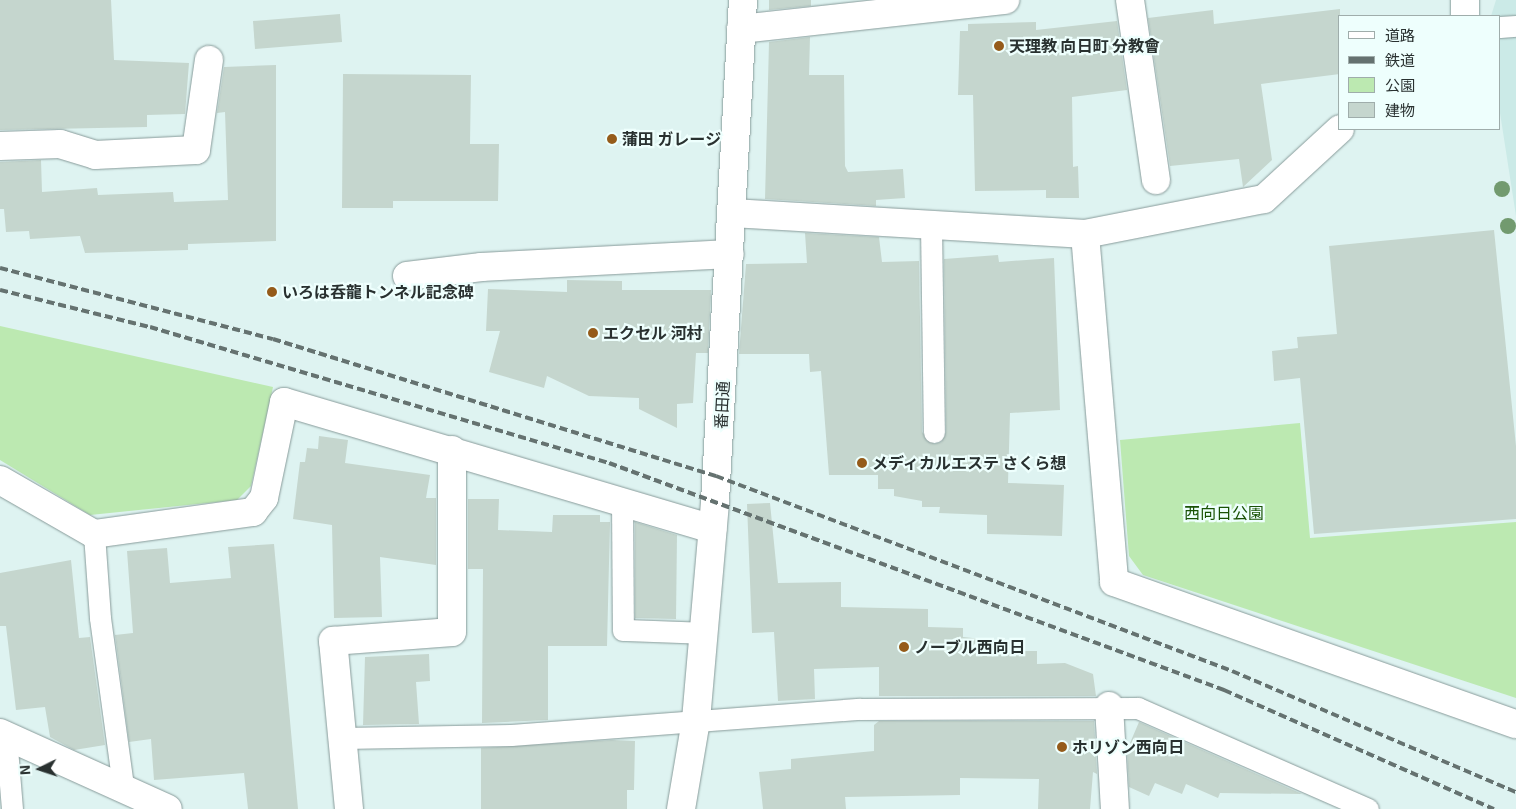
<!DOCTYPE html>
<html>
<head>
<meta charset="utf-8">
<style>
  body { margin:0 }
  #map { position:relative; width:1516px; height:809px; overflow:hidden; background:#def3f1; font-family:"Exo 2","Noto Sans JP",sans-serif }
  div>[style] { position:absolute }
  .built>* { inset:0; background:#cbeae7 }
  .green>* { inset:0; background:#bce9b1 }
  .building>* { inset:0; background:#c5d6ce }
  .roads { filter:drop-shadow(0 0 1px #889b9a) drop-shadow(0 0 1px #889b9a) }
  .service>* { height:21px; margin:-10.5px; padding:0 10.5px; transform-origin:10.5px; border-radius:10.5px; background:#fff }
  .minor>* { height:28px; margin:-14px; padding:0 14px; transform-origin:14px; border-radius:14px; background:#fff }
  .rail>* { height:4px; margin-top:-2px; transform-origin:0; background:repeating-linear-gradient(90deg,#657270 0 8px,transparent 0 12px) }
  .trees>* { width:16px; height:16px; margin:-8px; border-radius:50%; background:#729a6f }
  .dots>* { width:14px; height:14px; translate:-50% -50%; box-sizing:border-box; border:2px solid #eefffd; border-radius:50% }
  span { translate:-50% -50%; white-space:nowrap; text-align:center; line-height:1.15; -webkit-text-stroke:4.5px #eefffd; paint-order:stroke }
  .poi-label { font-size:16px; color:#293130; font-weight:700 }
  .left { translate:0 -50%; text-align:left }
  .street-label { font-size:16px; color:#293130 }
  .park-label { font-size:16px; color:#195205 }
  .legend { position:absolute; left:1338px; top:15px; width:162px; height:115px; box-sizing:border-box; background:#eefffd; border:1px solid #9fadab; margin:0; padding:6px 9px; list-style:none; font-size:15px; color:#293130 }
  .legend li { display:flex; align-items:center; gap:10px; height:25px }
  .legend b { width:25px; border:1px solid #9fadab }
  .north { position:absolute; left:15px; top:744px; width:50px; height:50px; -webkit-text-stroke:4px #eefffd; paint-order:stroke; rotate:266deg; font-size:14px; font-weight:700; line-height:20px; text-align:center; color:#293130 }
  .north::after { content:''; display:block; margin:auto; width:18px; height:22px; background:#293130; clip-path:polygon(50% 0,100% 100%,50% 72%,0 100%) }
</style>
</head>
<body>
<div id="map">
  <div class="built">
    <i style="clip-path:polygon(1496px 0,1516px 0,1516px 216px,1500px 113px,1500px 16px,1491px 16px)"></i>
  </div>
  <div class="green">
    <i style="clip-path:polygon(0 326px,273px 387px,251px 486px,237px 500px,90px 515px,0 460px)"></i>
    <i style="clip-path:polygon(1300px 423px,1310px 538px,1516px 522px,1516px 698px,1143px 575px,1129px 556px,1120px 440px)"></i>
  </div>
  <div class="building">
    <i style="clip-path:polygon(0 0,111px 0,114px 60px,189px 63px,185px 114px,147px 115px,147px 127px,0 130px)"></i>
    <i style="clip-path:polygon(769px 0,811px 0,811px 6px,769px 10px)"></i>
    <i style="clip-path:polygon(1340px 9px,1340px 74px,1261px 84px,1272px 160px,1243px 187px,1239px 159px,1170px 166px,1148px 18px,1213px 10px,1214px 24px)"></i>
    <i style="clip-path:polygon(340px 14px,342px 42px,255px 49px,253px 21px)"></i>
    <i style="clip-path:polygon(1117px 21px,1127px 90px,1072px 97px,1073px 167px,1078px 166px,1079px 198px,1046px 198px,1046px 190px,975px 191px,973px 95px,958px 95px,960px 31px,968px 31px,968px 24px,1036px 22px,1036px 30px)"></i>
    <i style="clip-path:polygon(810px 37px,809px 75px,844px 75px,845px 166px,848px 172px,903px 169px,905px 198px,876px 200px,876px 206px,765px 199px,769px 42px)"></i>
    <i style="clip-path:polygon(276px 65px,276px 241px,188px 244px,188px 250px,85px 253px,80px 236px,30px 239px,29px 231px,6px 232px,4px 209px,0 209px,0 162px,41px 160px,42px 192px,97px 188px,98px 195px,173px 192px,174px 202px,228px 200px,225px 112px,217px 113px,224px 67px)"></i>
    <i style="clip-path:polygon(343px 74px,471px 75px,470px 144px,499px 144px,498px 201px,393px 201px,393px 208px,342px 208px)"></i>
    <i style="clip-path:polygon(1494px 230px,1516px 446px,1516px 519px,1314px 534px,1300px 378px,1274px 381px,1272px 351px,1298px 348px,1297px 337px,1337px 334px,1329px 246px)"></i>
    <i style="clip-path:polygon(805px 233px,879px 237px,882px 262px,919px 261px,922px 432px,934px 444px,941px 442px,946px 432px,944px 259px,998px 255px,999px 262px,1054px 258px,1060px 410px,1010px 413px,1008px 483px,1064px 485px,1062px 536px,987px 534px,987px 515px,939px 513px,940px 507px,922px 507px,922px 501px,894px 496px,894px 489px,878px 489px,878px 475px,829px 475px,821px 371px,810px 372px,809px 354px,739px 354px,746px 264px,807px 263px)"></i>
    <i style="clip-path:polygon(567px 280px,622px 281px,622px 290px,711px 290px,708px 353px,696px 353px,693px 403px,677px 404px,677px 428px,639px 409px,639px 398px,589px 396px,547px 376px,544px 388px,489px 372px,500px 331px,486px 331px,488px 289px,567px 292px)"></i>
    <i style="clip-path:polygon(319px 436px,348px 440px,345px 463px,430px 475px,426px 498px,436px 498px,436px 565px,380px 557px,382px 617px,334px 618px,332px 525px,293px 519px,300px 462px,305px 462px,307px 448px,318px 449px)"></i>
    <i style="clip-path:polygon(468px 499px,499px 499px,498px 530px,552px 532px,553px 515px,600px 515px,600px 522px,610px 522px,607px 646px,548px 646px,548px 720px,482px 723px,483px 569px,468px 569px)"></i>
    <i style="clip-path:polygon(770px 503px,778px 583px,841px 582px,841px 607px,928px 609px,928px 627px,963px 628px,963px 637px,1010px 642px,1010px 651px,1037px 651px,1037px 664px,1065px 663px,1093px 674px,1096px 696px,879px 696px,879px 667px,814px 669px,815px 699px,778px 701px,774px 632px,752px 633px,747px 504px)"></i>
    <i style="clip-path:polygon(635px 522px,677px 535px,676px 619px,635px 618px)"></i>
    <i style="clip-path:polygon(274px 544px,298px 809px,248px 809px,244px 773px,154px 780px,151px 739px,129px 742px,115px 635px,133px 633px,127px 551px,167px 548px,170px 583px,231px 578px,228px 547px)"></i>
    <i style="clip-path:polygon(71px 560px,79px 638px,90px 637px,105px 745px,74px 750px,50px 737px,45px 707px,16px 710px,6px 626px,0 626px,0 573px)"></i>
    <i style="clip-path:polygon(429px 654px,430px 681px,416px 682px,419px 724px,363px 725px,365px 657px)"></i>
    <i style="clip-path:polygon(879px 721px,1094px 721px,1097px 774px,1093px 772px,1090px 809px,1038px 809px,1039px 779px,960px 778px,960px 795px,845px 797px,846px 809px,763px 809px,759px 772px,791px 769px,791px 759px,874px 751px,874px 725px)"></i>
    <i style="clip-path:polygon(1139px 722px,1302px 794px,1220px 793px,1218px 798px,1186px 784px,1182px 794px,1155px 783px,1149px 796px,1129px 787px,1127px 750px)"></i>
    <i style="clip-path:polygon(612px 740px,635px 741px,634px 790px,627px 790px,627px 809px,481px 809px,481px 748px)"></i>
  </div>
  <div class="roads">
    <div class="service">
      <i style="left:1500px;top:27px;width:16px;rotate:-4deg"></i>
      <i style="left:931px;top:225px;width:207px;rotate:89.2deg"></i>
      <i style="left:622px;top:500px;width:130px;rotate:89.6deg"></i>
      <i style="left:623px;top:630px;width:81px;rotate:2.1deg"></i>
      <i style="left:94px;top:534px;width:84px;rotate:85.9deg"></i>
      <i style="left:100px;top:618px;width:171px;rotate:82.2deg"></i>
      <i style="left:6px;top:736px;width:73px;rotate:85.3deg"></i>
      <i style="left:343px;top:738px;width:168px;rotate:-1deg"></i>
      <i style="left:511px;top:735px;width:350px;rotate:-4.3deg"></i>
      <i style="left:860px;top:709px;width:278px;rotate:-0.2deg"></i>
      <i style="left:1138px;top:708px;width:251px;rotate:23.7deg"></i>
    </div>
    <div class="minor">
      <i style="left:1130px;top:0;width:182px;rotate:81.8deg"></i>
      <i style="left:1465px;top:16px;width:16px;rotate:-90deg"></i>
      <i style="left:741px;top:29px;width:266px;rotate:-6.3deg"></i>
      <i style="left:0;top:146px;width:60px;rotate:-1.9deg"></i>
      <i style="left:60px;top:144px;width:37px;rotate:17deg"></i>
      <i style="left:95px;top:155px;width:101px;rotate:-2.8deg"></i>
      <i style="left:196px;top:150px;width:91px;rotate:-81.8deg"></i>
      <i style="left:732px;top:213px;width:354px;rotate:3.4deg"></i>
      <i style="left:1085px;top:234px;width:182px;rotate:-11.1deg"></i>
      <i style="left:1264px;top:199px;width:103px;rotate:-42.6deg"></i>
      <i style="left:1085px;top:234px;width:349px;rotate:85.2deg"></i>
      <i style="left:1114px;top:582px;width:426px;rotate:19.5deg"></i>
      <i style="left:407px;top:276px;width:75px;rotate:-6.9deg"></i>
      <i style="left:481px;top:267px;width:249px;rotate:-3deg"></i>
      <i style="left:0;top:480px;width:108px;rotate:29.9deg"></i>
      <i style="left:94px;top:534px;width:161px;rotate:-7.9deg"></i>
      <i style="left:253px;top:512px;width:18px;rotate:-52deg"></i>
      <i style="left:264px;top:498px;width:98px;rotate:-78.2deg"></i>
      <i style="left:284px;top:402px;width:447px;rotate:16.5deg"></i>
      <i style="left:1109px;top:706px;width:103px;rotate:86.7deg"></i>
      <i style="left:0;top:733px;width:184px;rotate:24.3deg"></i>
      <i style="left:349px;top:809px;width:169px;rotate:-95.4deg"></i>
      <i style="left:333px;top:641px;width:119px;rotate:-4.3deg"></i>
      <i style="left:452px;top:632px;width:182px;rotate:-90deg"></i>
      <i style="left:681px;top:809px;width:90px;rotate:-80.4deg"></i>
      <i style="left:696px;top:720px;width:220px;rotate:-85deg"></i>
      <i style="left:715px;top:501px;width:502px;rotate:-86.8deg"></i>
    </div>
  </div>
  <div class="rail">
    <i style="left:0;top:268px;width:282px;rotate:14.6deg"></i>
    <i style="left:273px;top:339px;width:464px;rotate:17.2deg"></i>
    <i style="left:716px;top:476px;width:552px;rotate:20.7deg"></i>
    <i style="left:1232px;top:671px;width:309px;rotate:23.1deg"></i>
    <i style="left:0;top:290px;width:154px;rotate:13.9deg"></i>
    <i style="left:150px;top:327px;width:479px;rotate:16.5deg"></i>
    <i style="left:609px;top:463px;width:656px;rotate:20.26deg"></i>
    <i style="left:1224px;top:690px;width:295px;rotate:23.8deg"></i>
  </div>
  <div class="trees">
    <i style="left:1502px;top:189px"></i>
    <i style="left:1508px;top:226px"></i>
  </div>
  <div class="dots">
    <i style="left:999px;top:46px;background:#955b1a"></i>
    <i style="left:612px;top:139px;background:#955b1a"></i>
    <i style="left:272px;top:292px;background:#955b1a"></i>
    <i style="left:593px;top:333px;background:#955b1a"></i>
    <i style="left:862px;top:463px;background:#955b1a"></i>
    <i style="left:904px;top:647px;background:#955b1a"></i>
    <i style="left:1062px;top:747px;background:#955b1a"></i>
  </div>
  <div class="poi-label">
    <span class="left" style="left:1009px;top:46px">天理教 向日町 分教會</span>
    <span class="left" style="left:622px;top:139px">蒲田 ガレージ</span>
    <span class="left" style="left:282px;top:292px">いろは呑龍トンネル記念碑</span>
    <span class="left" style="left:603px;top:333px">エクセル 河村</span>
    <span class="left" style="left:872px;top:463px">メディカルエステ さくら想</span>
    <span class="left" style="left:914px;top:647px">ノーブル西向日</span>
    <span class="left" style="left:1072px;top:747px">ホリゾン西向日</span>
  </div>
  <div class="street-label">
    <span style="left:722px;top:405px;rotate:-87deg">番田通</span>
  </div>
  <div class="park-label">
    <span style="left:1224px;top:513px">西向日公園</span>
  </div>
  <ul class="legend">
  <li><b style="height:6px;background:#fff"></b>道路</li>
  <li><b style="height:6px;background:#657270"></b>鉄道</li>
  <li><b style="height:14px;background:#bce9b1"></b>公園</li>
  <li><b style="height:14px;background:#c5d6ce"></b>建物</li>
  </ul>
  <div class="north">N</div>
</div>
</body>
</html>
